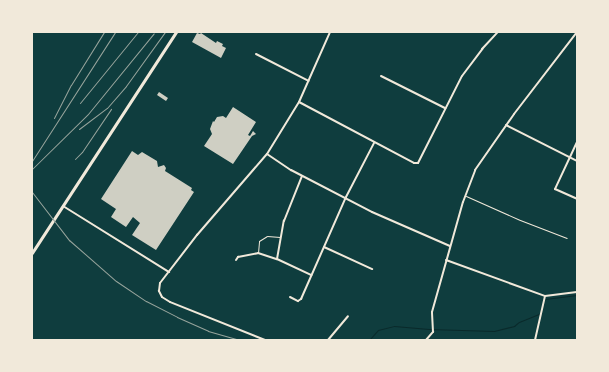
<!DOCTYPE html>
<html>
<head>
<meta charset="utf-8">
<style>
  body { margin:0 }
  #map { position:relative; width:609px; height:372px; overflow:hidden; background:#0f3d3e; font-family:"Sofia Sans Condensed",sans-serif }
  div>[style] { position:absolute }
  .stream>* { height:1px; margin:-0.5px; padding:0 0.5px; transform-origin:0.5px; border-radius:0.5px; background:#0a2a2b }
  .building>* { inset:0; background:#cfcfc3 }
  .service>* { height:1px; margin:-0.5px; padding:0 0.5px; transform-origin:0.5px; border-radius:0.5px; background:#f1e9da }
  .minor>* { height:2px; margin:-1px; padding:0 1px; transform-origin:1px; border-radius:1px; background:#f1e9da }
  .secondary>* { height:2.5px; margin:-1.25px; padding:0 1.25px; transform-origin:1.25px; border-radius:1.25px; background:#f1e9da }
  .rail>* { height:1px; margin:-0.5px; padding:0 0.5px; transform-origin:0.5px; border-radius:0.5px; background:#97a49c }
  span { translate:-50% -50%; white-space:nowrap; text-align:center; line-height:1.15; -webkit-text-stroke:4px #f1e9da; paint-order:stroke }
  .frame { position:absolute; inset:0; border:33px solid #f1e9da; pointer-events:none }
</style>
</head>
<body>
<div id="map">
  <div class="stream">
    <i style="left:545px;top:299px;width:32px;rotate:-7deg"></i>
    <i style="left:369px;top:340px;width:13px;rotate:-48deg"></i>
    <i style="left:378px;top:330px;width:16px;rotate:-14deg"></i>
    <i style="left:394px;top:326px;width:35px;rotate:5deg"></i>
    <i style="left:429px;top:329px;width:65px;rotate:1.8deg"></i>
    <i style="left:494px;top:331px;width:21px;rotate:-14deg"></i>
    <i style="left:514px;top:326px;width:6px;rotate:-39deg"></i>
    <i style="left:519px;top:322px;width:24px;rotate:-22deg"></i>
  </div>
  <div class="building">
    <i style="clip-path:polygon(197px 33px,200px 34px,201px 33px,216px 43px,217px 41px,223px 44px,222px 46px,226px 48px,221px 58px,192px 42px)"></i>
    <i style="clip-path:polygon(159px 92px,168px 98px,166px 101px,157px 95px)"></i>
    <i style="clip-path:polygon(233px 107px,256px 122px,248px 135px,250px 136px,253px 131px,256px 134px,252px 136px,233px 164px,204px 146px,212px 134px,210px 129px,213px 121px,214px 122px,217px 117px,223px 116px,226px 118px)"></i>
    <i style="clip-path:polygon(132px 151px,138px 155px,142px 152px,157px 161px,158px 167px,164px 165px,166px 168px,165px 171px,192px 188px,191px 190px,194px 192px,156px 250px,132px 235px,140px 223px,133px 217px,126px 227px,111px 217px,116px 209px,101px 199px)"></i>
  </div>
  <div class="service">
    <i style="left:466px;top:196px;width:59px;rotate:24deg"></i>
    <i style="left:520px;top:220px;width:50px;rotate:21deg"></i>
    <i style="left:258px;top:253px;width:12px;rotate:-85deg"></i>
    <i style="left:259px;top:241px;width:9px;rotate:-32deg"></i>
    <i style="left:267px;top:236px;width:13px;rotate:4deg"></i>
  </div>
  <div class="minor">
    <i style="left:256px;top:54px;width:59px;rotate:27deg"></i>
    <i style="left:381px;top:76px;width:72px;rotate:26.6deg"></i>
    <i style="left:299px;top:102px;width:130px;rotate:27.9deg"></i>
    <i style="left:414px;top:163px;width:4px"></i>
    <i style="left:418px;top:163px;width:97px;rotate:-63.2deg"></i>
    <i style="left:462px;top:76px;width:34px;rotate:-53deg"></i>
    <i style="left:482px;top:49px;width:23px;rotate:-47deg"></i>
    <i style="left:506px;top:125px;width:80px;rotate:26.9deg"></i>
    <i style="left:577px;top:142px;width:52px;rotate:115.1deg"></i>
    <i style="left:555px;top:189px;width:24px;rotate:24deg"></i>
    <i style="left:267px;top:154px;width:29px;rotate:34deg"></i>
    <i style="left:291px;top:170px;width:91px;rotate:27.4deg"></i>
    <i style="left:372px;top:212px;width:85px;rotate:23.6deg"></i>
    <i style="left:63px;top:206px;width:125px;rotate:31.9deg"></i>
    <i style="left:324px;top:247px;width:53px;rotate:24.6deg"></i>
    <i style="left:277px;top:259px;width:39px;rotate:-80deg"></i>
    <i style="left:284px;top:221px;width:48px;rotate:-68.2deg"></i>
    <i style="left:236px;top:260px;width:4px;rotate:-56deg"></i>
    <i style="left:238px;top:257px;width:20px;rotate:-11deg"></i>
    <i style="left:258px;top:253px;width:20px;rotate:18deg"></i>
    <i style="left:277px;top:259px;width:38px;rotate:25deg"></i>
    <i style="left:446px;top:260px;width:105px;rotate:20deg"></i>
    <i style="left:545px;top:296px;width:32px;rotate:-7deg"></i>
    <i style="left:290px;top:297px;width:9px;rotate:27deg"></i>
    <i style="left:298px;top:301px;width:4px;rotate:-34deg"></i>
    <i style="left:301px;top:299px;width:111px;rotate:-66.2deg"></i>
    <i style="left:346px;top:197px;width:61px;rotate:-62.6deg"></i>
    <i style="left:265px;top:340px;width:102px;rotate:-158.2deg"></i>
    <i style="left:170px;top:302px;width:9px;rotate:-148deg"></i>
    <i style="left:162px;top:297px;width:7px;rotate:-117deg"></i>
    <i style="left:159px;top:291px;width:8px;rotate:-83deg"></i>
    <i style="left:160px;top:283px;width:61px;rotate:-52.4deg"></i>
    <i style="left:197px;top:235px;width:107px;rotate:-49.2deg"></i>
    <i style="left:267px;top:154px;width:61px;rotate:-58.4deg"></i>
    <i style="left:299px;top:102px;width:77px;rotate:-66.1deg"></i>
    <i style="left:328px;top:340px;width:31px;rotate:-50deg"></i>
    <i style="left:426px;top:340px;width:11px;rotate:-49deg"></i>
    <i style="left:433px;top:332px;width:20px;rotate:-93deg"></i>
    <i style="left:432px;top:312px;width:114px;rotate:-74.3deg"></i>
    <i style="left:463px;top:202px;width:34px;rotate:-69deg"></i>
    <i style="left:475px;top:170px;width:68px;rotate:-55.1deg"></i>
    <i style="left:514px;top:114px;width:103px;rotate:-52.5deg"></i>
    <i style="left:535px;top:340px;width:45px;rotate:-77.2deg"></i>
  </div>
  <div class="secondary">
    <i style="left:32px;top:253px;width:264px;rotate:-56.9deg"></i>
  </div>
  <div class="rail">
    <i style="left:80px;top:103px;width:92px;rotate:-50.8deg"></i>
    <i style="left:54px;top:118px;width:37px;rotate:-63deg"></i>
    <i style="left:71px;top:85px;width:62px;rotate:-58.1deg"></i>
    <i style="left:79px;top:129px;width:35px;rotate:-37deg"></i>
    <i style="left:107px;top:108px;width:29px;rotate:-49deg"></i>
    <i style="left:126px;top:86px;width:67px;rotate:-54.2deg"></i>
    <i style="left:75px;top:159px;width:10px;rotate:-45deg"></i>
    <i style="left:82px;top:152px;width:52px;rotate:-56deg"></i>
    <i style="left:32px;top:161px;width:153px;rotate:-57.2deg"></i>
    <i style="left:32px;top:169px;width:78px;rotate:-44.5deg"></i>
    <i style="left:88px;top:114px;width:104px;rotate:-50.8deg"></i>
    <i style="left:32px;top:192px;width:61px;rotate:52.4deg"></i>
    <i style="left:69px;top:240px;width:62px;rotate:41.1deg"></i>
    <i style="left:116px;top:281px;width:36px;rotate:34deg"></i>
    <i style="left:146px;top:301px;width:35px;rotate:27deg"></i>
    <i style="left:177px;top:317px;width:34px;rotate:24deg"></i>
    <i style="left:208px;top:331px;width:32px;rotate:16deg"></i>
  </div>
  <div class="frame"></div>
</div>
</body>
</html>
